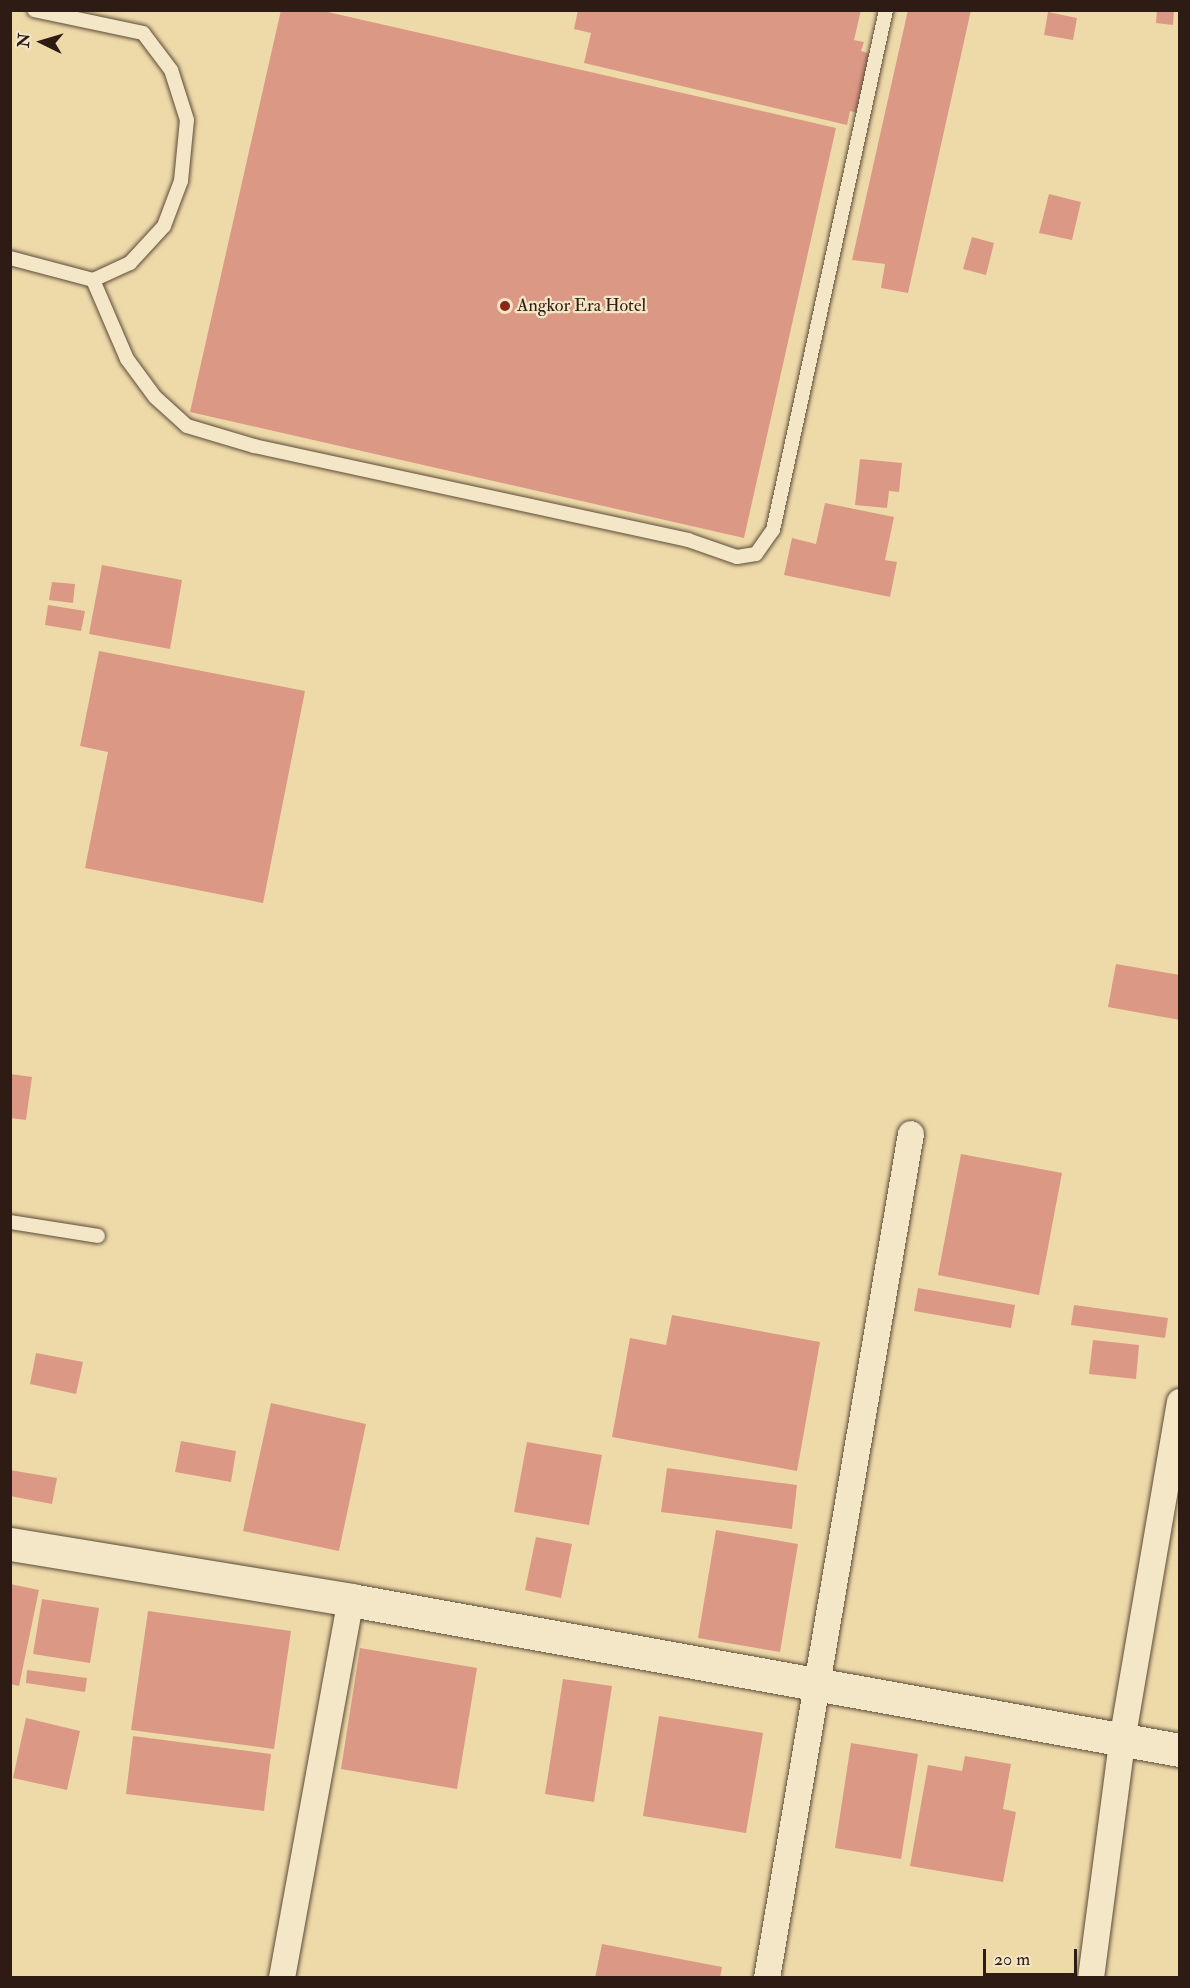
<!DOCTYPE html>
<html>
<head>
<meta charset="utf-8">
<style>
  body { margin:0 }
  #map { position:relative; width:1190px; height:1988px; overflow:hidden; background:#eedaa9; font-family:"IM FELL Double Pica",serif }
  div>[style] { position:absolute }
  .building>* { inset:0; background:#db9985 }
  .roads { filter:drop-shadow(0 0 2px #5d4b39) drop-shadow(0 0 2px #5d4b39) }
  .service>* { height:14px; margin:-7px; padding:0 7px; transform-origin:7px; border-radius:7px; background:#f4e7c7 }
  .minor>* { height:26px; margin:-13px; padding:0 13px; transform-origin:13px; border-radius:13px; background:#f4e7c7 }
  .tertiary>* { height:33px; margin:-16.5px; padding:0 16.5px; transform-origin:16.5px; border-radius:16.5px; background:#f4e7c7 }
  .dots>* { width:16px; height:16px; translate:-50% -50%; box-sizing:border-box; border:3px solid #f4e7c7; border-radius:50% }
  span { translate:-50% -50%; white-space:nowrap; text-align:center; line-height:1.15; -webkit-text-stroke:4.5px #f4e7c7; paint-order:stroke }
  .poi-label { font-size:18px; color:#2d1b14 }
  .left { translate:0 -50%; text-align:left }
  .frame { position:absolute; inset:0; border:12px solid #2d1b14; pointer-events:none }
  .north { position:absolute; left:12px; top:12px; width:60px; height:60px; -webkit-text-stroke:4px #f4e7c7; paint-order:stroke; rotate:275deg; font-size:16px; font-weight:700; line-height:24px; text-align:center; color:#2d1b14 }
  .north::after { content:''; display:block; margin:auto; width:21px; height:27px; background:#2d1b14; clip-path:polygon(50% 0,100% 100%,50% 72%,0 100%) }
  .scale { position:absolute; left:983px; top:1949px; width:94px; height:27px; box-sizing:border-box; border:3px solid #2d1b14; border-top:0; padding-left:8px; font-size:18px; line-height:21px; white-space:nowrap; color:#2d1b14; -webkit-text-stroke:4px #f4e7c7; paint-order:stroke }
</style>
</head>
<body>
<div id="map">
  <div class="building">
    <i style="clip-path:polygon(281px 10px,319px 10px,836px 128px,744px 538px,190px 412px)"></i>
    <i style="clip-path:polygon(578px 10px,861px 10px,854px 40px,864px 42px,861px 51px,874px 55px,861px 114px,850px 111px,847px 125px,584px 63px,591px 33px,574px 29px)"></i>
    <i style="clip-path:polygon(908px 10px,971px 10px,908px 293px,881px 288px,885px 264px,852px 260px)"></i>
    <i style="clip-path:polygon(1157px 10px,1174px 10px,1173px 25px,1156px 23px)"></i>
    <i style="clip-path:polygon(1048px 12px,1077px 18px,1073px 40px,1044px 35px)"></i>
    <i style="clip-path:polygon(1049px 194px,1081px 202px,1072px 240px,1039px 233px)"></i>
    <i style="clip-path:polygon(972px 237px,994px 243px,986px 275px,963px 269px)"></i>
    <i style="clip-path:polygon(860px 459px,902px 463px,899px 492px,889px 491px,887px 508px,855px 505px)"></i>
    <i style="clip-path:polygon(825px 503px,894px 517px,885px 560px,897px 562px,890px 597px,784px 575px,792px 538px,816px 544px)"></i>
    <i style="clip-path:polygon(102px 565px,182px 580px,170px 649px,89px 634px)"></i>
    <i style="clip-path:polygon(52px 582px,75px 584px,73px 603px,49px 600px)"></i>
    <i style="clip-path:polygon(48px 605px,85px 611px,81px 631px,45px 625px)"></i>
    <i style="clip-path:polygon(99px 651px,305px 691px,263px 903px,85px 868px,108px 752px,80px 746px)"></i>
    <i style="clip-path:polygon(1116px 964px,1180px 975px,1180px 1020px,1108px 1007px)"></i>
    <i style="clip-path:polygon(10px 1074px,32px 1077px,26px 1120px,10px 1118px)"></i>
    <i style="clip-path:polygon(961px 1154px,1062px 1173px,1039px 1295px,938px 1275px)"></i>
    <i style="clip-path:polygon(918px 1288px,1015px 1305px,1011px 1328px,914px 1311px)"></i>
    <i style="clip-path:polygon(1074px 1305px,1168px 1318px,1165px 1338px,1071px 1325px)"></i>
    <i style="clip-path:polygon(672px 1315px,820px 1342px,797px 1471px,612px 1437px,630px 1338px,666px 1345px)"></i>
    <i style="clip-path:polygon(1093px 1340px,1139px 1345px,1136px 1379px,1089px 1374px)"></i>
    <i style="clip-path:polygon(36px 1353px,83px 1362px,76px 1394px,30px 1384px)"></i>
    <i style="clip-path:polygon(271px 1403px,366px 1424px,339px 1551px,243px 1531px)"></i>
    <i style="clip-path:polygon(181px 1441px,236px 1451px,231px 1482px,175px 1472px)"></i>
    <i style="clip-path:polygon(527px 1442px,602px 1455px,589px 1525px,514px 1512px)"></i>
    <i style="clip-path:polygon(667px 1468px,797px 1485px,792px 1529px,661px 1512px)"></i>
    <i style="clip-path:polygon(10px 1470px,57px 1478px,52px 1504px,10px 1496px)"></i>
    <i style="clip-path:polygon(716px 1530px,798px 1544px,780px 1652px,698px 1638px)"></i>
    <i style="clip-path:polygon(536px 1537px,572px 1544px,561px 1598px,525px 1590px)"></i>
    <i style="clip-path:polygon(10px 1584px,39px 1590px,19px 1686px,10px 1684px)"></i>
    <i style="clip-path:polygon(42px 1599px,99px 1608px,90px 1663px,33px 1654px)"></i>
    <i style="clip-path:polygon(148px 1611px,291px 1631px,274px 1749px,131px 1730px)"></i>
    <i style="clip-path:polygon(360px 1648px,477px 1668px,457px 1789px,341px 1769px)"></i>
    <i style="clip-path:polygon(27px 1670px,87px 1678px,85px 1692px,26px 1683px)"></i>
    <i style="clip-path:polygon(563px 1679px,612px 1686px,594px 1802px,545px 1794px)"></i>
    <i style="clip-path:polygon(659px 1716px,763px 1733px,746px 1833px,643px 1816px)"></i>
    <i style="clip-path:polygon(26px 1718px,80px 1731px,67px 1790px,13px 1778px)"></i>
    <i style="clip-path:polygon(133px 1736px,271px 1754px,264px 1811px,126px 1794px)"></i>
    <i style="clip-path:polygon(851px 1743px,918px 1754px,901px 1859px,835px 1848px)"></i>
    <i style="clip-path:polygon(965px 1756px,1011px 1764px,1003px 1809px,1016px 1812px,1003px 1882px,910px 1866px,928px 1765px,962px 1771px)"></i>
    <i style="clip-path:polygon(602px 1944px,722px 1967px,720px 1978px,595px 1978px)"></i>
  </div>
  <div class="roads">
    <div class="service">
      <i style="left:10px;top:258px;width:86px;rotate:14.8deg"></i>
      <i style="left:93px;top:280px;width:41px;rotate:-24.7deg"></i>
      <i style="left:130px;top:263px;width:50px;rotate:-47.4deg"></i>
      <i style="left:164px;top:226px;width:48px;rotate:-69.3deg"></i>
      <i style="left:181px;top:181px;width:61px;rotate:-84.4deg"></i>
      <i style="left:187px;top:120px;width:52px;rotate:-107.7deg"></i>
      <i style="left:171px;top:70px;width:46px;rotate:-127.1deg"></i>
      <i style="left:143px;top:33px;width:111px;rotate:-168.1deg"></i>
      <i style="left:93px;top:280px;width:86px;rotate:66.7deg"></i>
      <i style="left:127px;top:359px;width:47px;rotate:53.6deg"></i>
      <i style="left:155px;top:397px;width:43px;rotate:42.2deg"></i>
      <i style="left:187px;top:426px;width:70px;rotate:16.6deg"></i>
      <i style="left:254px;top:446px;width:444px;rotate:12.2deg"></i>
      <i style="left:688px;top:540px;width:52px;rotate:19.1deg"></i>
      <i style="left:737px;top:557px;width:19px;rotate:-9deg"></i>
      <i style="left:756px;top:554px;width:29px;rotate:-55deg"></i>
      <i style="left:773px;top:530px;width:532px;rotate:-77.74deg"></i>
      <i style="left:10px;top:1222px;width:89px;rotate:9deg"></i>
    </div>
    <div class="minor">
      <i style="left:282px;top:1978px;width:384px;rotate:-79.7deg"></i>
      <i style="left:767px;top:1978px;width:856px;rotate:-80.32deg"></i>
      <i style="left:1091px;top:1978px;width:239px;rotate:-82.5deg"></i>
      <i style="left:1122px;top:1741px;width:344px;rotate:-80.3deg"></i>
    </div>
    <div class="tertiary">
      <i style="left:10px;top:1544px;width:346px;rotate:9.3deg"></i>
      <i style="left:351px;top:1600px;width:842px;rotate:10.26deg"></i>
    </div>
  </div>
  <div class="dots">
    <i style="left:505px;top:306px;background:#8f2418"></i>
  </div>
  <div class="poi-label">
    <span class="left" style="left:517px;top:306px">Angkor Era Hotel</span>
  </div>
  <div class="frame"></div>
  <div class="north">N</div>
  <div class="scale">20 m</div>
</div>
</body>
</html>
